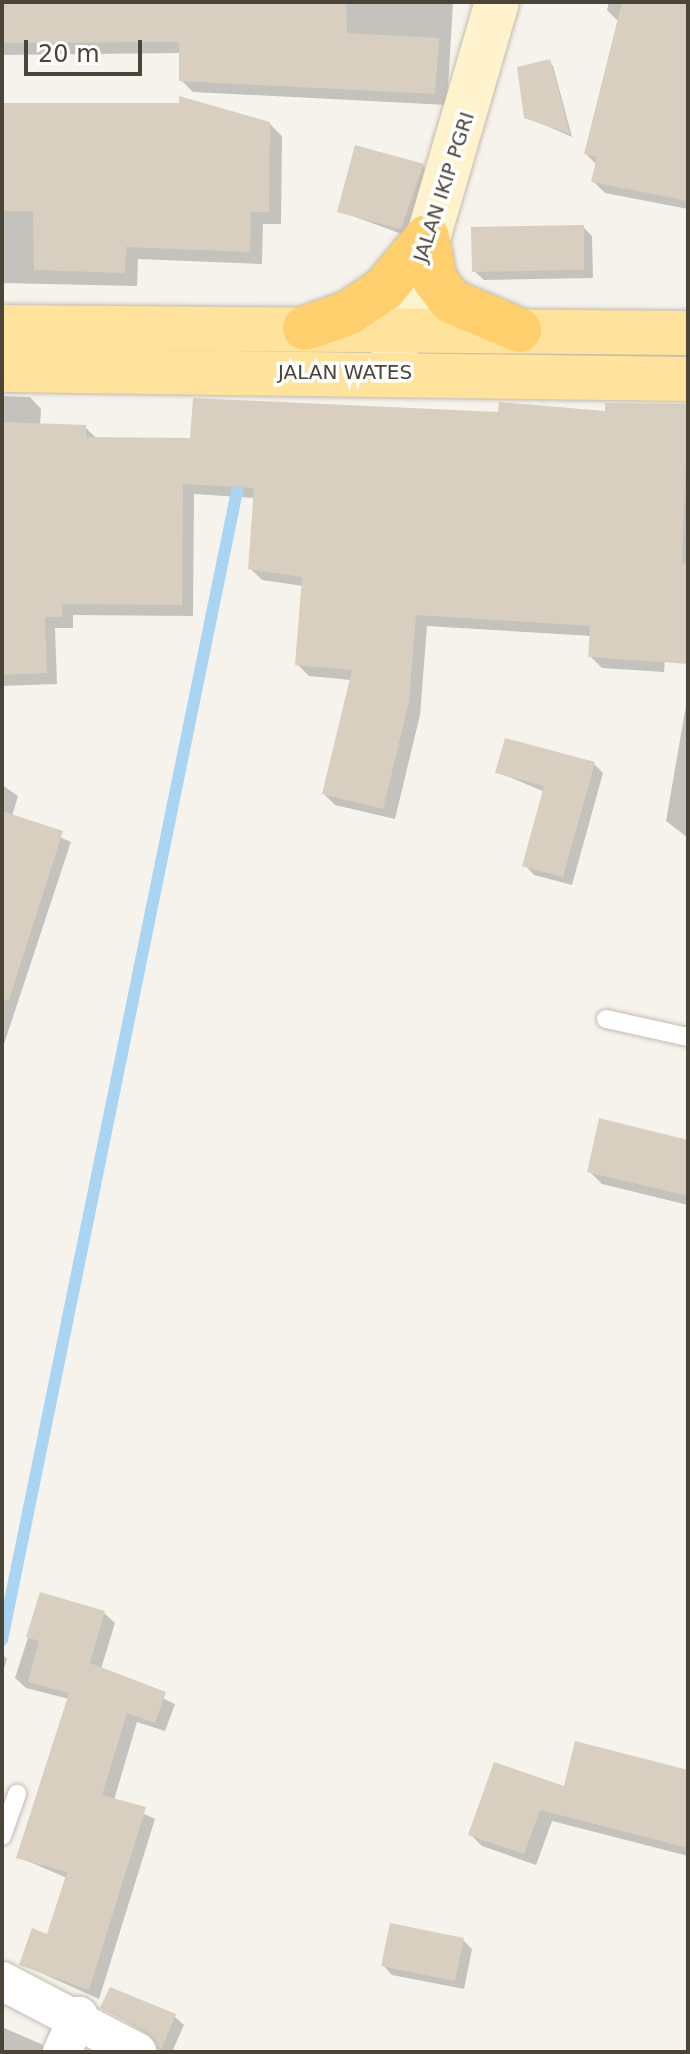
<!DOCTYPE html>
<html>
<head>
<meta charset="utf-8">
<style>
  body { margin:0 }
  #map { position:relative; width:690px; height:2054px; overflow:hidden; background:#f6f3ec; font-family:"DejaVu Sans",sans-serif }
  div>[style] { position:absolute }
  .shadow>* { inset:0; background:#0003 }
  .stream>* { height:12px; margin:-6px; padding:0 6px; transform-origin:6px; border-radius:6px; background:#a9d4f2 }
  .building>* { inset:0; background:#d8cfc1 }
  .roads { filter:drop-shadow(0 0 2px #c2bbae) drop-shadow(0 0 2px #c2bbae) }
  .lane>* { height:18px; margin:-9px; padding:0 9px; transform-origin:9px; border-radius:9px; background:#fff }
  .street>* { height:38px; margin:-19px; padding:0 19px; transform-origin:19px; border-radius:19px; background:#fff }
  .secondary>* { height:44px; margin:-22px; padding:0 22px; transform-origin:22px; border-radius:22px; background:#fff3cd }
  .primary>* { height:44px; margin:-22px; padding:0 22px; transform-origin:22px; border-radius:22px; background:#ffe39c }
  .highway>* { height:44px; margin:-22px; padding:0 22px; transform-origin:22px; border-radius:22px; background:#ffcf6e }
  span { translate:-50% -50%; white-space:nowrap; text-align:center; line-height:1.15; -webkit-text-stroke:7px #fff; paint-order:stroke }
  .street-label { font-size:20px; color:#4b4439 }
  .frame { position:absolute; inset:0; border:4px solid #4b4439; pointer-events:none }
  .scale { position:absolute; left:24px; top:40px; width:118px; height:36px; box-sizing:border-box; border:4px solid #4b4439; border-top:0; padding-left:10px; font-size:24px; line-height:28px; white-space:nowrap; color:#4b4439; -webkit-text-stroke:6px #fff; paint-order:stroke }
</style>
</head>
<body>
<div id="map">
  <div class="shadow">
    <i style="clip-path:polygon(2px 2px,453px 2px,447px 105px,193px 92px,181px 80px,181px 53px,2px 55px)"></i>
    <i style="clip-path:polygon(609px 2px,688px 2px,688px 209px,605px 193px,594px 182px,597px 165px,586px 154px,619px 22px,607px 10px)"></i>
    <i style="clip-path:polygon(549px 61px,553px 66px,572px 137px,526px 117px)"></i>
    <i style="clip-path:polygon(2px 105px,269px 123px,282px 136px,281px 224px,263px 224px,262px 264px,138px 259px,137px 286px,2px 283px)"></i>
    <i style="clip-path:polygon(423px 166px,432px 175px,410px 237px,339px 211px)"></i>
    <i style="clip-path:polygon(583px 227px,592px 236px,593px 278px,484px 280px,474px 271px)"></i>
    <i style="clip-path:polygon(2px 396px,30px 397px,41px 409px,40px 426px,85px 427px,97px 439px,192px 440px,500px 414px,607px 414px,607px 405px,688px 405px,688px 604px,669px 603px,664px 672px,602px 668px,590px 656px,592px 636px,427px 626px,420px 715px,395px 819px,335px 805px,324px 794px,351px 680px,309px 676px,297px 664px,303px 586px,262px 580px,251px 569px,255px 498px,194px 494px,193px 616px,73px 615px,73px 628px,55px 628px,57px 684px,2px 686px)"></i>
    <i style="clip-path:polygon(688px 694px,688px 838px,666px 821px)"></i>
    <i style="clip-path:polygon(594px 764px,603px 773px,572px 885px,534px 875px,525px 865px,545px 792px,497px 772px)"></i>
    <i style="clip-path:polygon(2px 785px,18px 796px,12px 816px,71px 842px,2px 1050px)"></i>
    <i style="clip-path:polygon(688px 1142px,688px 1205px,602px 1184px,589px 1171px)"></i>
    <i style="clip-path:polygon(42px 1594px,104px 1613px,115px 1623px,101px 1669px,175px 1704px,165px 1731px,137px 1722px,114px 1800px,155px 1819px,99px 1999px,21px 1964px,48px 1936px,67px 1878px,18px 1857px,69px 1699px,26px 1688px,15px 1678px)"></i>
    <i style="clip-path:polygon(2px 1654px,7px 1659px,2px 1675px)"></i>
    <i style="clip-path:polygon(688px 1772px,688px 1856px,552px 1821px,536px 1865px,482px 1846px,470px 1834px,565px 1789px)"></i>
    <i style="clip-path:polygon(463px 1940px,472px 1949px,464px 1989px,392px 1975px,383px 1965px)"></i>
    <i style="clip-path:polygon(102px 2007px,174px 2016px,184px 2025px,172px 2052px,158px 2052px,152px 2037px)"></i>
    <i style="clip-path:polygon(2px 2027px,41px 2044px,49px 2052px,2px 2052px)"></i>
  </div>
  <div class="stream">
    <i style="left:2px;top:1640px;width:1192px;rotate:-78.44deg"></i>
  </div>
  <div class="building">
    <i style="clip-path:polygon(2px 2px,346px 2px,347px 33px,439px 38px,435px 94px,179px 81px,179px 42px,2px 43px)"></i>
    <i style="clip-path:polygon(622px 2px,688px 2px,688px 201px,591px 182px,597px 157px,584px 154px)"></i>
    <i style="clip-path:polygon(550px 59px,570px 134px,524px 118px,517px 67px)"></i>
    <i style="clip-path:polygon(179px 96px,270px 122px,269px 212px,251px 212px,250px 252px,126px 247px,125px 273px,34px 270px,33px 211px,2px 211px,2px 103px,179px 103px)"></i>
    <i style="clip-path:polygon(355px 145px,424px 164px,401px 229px,337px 212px)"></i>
    <i style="clip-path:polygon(584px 225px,584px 270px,472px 272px,471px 227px)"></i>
    <i style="clip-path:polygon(193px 398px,498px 412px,499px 402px,605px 411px,605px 403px,688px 404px,682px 563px,688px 564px,688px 664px,588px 657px,590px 626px,416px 615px,409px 702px,383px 809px,322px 794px,352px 670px,295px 665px,302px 577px,248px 569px,254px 488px,183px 484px,182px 605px,62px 604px,62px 617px,45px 617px,47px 673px,2px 675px,2px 422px,86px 425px,86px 437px,190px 438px)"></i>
    <i style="clip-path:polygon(505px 738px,595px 762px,563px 877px,522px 866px,544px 786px,495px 773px)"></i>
    <i style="clip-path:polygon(2px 811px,63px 831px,9px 1000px,2px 999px)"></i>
    <i style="clip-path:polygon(599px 1118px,688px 1140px,688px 1196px,587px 1172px)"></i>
    <i style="clip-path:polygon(40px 1592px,105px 1611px,90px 1663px,166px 1692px,155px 1723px,127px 1713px,102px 1795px,146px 1807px,89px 1990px,19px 1965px,32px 1928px,47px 1934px,67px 1872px,16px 1858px,69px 1693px,28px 1682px,39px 1641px,26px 1637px)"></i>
    <i style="clip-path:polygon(575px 1741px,688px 1770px,688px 1848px,540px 1810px,524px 1854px,468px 1835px,494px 1762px,564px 1786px)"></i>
    <i style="clip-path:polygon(390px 1923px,464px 1938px,455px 1981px,381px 1966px)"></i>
    <i style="clip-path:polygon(110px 1987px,176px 2014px,160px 2052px,148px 2033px,100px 2008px)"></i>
  </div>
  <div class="roads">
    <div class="lane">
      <i style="left:606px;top:1019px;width:84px;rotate:12.4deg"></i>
      <i style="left:2px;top:1836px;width:45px;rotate:-70.3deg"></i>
    </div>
    <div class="street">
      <i style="left:2px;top:1981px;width:153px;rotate:27.7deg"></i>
      <i style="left:62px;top:2052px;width:40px;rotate:-65deg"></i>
    </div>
    <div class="secondary">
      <i style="left:390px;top:368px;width:381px;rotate:-73.7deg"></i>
    </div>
    <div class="primary">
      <i style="left:2px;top:327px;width:686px;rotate:0.5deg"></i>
      <i style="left:2px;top:370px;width:686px;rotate:0.75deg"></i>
    </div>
    <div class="highway">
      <i style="left:427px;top:237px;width:44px;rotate:79.5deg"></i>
      <i style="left:435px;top:280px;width:26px;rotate:53deg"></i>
      <i style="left:451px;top:301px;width:74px;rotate:23.1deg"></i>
      <i style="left:305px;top:328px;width:46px;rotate:-19.2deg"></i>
      <i style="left:348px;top:313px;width:43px;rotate:-33.7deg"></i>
      <i style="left:384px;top:289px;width:67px;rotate:-50.4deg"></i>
    </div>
  </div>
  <div class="street-label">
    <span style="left:444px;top:187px;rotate:-72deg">JALAN IKIP PGRI</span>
    <span style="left:345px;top:372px">JALAN WATES</span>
  </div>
  <div class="frame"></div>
  <div class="scale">20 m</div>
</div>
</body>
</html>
